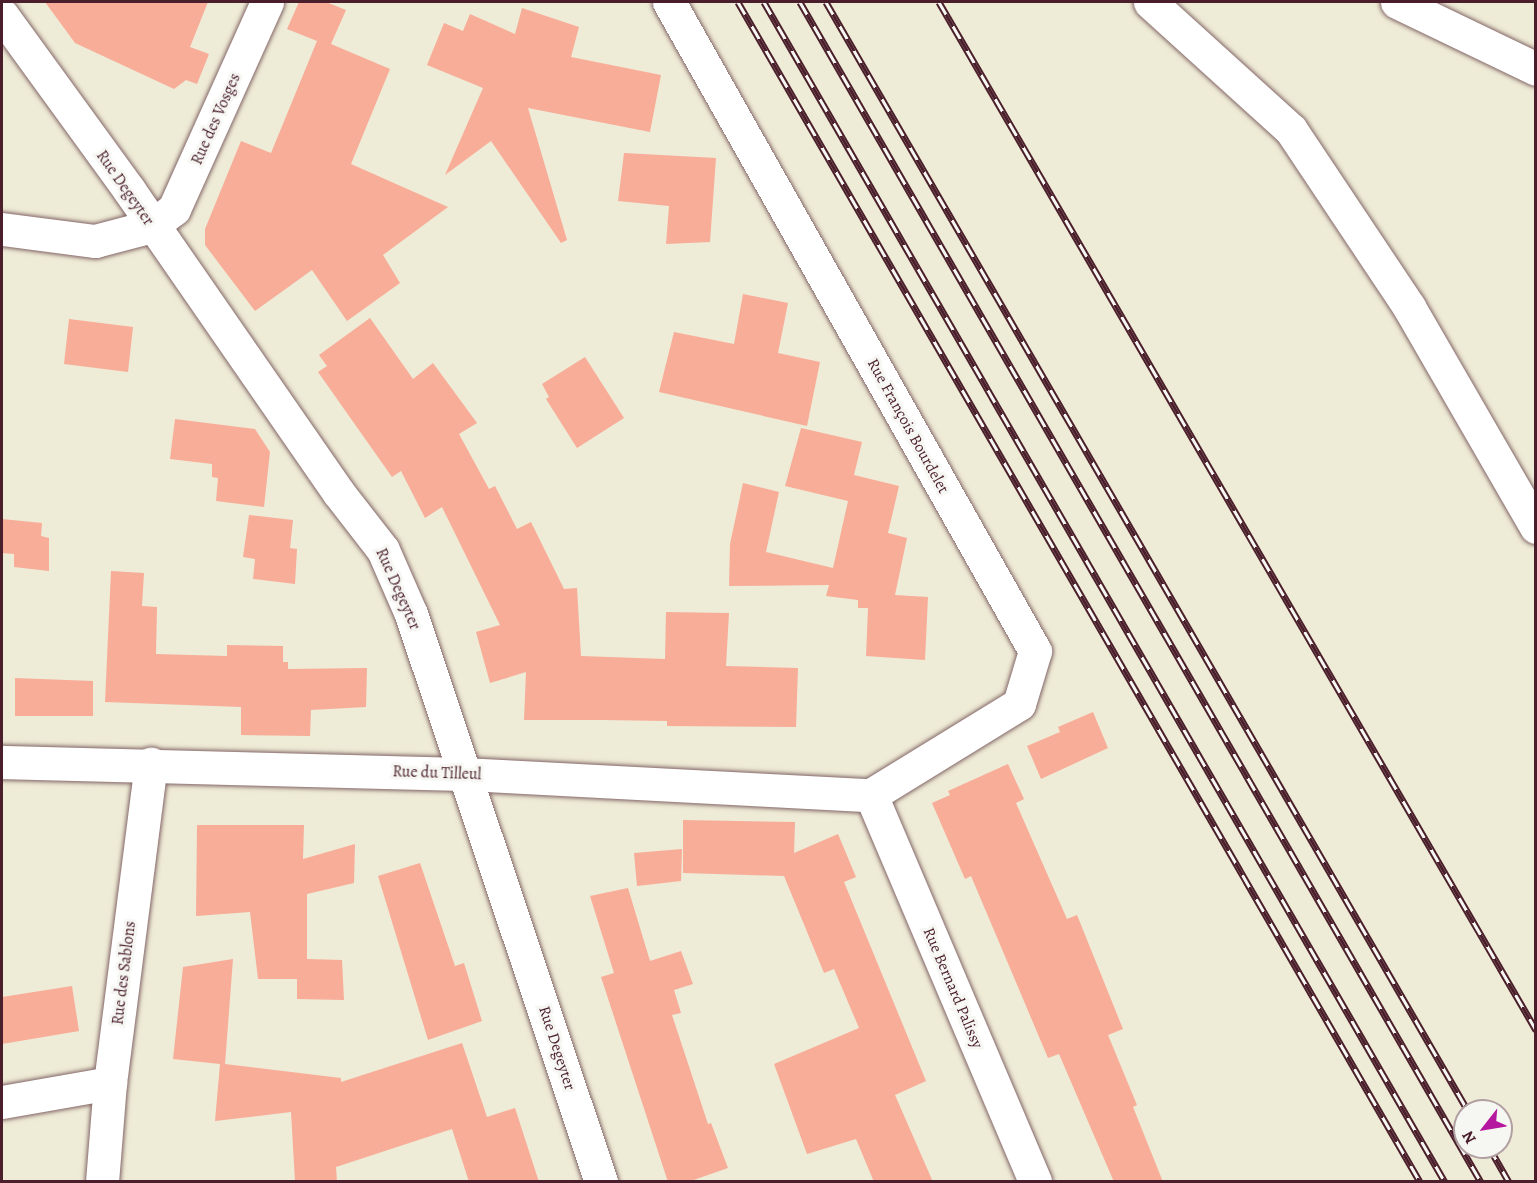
<!DOCTYPE html>
<html>
<head>
<meta charset="utf-8">
<style>
  body { margin:0 }
  #map { position:relative; width:1537px; height:1183px; overflow:hidden; background:#eeebd6; font-family:Alegreya,serif }
  div>[style] { position:absolute }
  .building>* { inset:0; background:#f8ad99 }
  .roads { filter:drop-shadow(0 0 2px #836667) drop-shadow(0 0 2px #836667) }
  .minor>* { height:33px; margin:-16.5px; padding:0 16.5px; transform-origin:16.5px; border-radius:16.5px; background:#fff }
  .rail>* { height:7px; margin-top:-3.5px; transform-origin:0; background:repeating-linear-gradient(90deg,#f6f6f2 0 14px,#4a1f2b 0 28px); box-sizing:border-box; border-block:2px solid #4a1f2b }
  span { translate:-50% -50%; white-space:nowrap; text-align:center; line-height:1.15; -webkit-text-stroke:6px #f6f6f2; paint-order:stroke }
  .street-label { font-size:16px; color:#4a1f2b }
  .frame { position:absolute; inset:0; border:3px solid #4a1f2b; pointer-events:none }
  .north { position:absolute; left:1453px; top:1099px; width:60px; height:60px; box-sizing:border-box; background:#f6f6f2; border:2px solid #b1a0a2; border-radius:50%; rotate:239deg; font-size:16px; font-weight:700; line-height:24px; text-align:center; color:#4a1f2b }
  .north::after { content:''; display:block; margin:auto; width:21px; height:27px; background:#b5179e; clip-path:polygon(50% 0,100% 100%,50% 72%,0 100%) }
</style>
</head>
<body>
<div id="map">
  <div class="building">
    <i style="clip-path:polygon(45px 2px,208px 2px,190px 47px,209px 54px,197px 84px,186px 80px,174px 89px,75px 43px)"></i>
    <i style="clip-path:polygon(299px 2px,326px 2px,346px 10px,331px 44px,390px 69px,351px 164px,448px 207px,383px 255px,400px 283px,347px 321px,312px 270px,255px 311px,205px 245px,205px 229px,241px 141px,271px 153px,317px 41px,287px 29px)"></i>
    <i style="clip-path:polygon(522px 8px,579px 27px,571px 57px,661px 75px,650px 132px,528px 108px,567px 240px,561px 243px,491px 141px,445px 175px,483px 88px,427px 65px,444px 23px,463px 31px,470px 14px,515px 34px)"></i>
    <i style="clip-path:polygon(624px 153px,716px 158px,710px 242px,666px 244px,669px 206px,618px 201px)"></i>
    <i style="clip-path:polygon(743px 294px,788px 303px,778px 353px,820px 362px,807px 426px,659px 392px,674px 332px,734px 344px)"></i>
    <i style="clip-path:polygon(370px 318px,413px 379px,433px 363px,477px 423px,459px 434px,489px 489px,495px 486px,517px 529px,531px 522px,564px 589px,577px 588px,581px 656px,665px 659px,666px 612px,729px 613px,726px 666px,798px 668px,796px 727px,667px 726px,667px 721px,603px 720px,524px 720px,526px 672px,490px 683px,476px 632px,500px 625px,442px 507px,425px 518px,401px 471px,392px 477px,318px 372px,327px 366px,319px 355px)"></i>
    <i style="clip-path:polygon(69px 319px,133px 327px,128px 372px,64px 364px)"></i>
    <i style="clip-path:polygon(585px 357px,624px 418px,577px 448px,546px 399px,549px 397px,542px 384px)"></i>
    <i style="clip-path:polygon(175px 419px,255px 429px,270px 452px,264px 507px,216px 501px,218px 478px,212px 477px,212px 464px,170px 459px)"></i>
    <i style="clip-path:polygon(801px 428px,862px 442px,854px 475px,899px 486px,888px 533px,907px 538px,895px 595px,928px 597px,925px 660px,866px 656px,868px 608px,858px 608px,858px 600px,826px 596px,829px 585px,729px 586px,730px 544px,743px 483px,779px 492px,766px 552px,833px 568px,848px 501px,785px 486px)"></i>
    <i style="clip-path:polygon(249px 515px,293px 520px,290px 548px,297px 549px,295px 584px,253px 579px,255px 559px,243px 557px)"></i>
    <i style="clip-path:polygon(2px 519px,42px 523px,41px 536px,49px 538px,49px 571px,14px 567px,14px 554px,2px 553px)"></i>
    <i style="clip-path:polygon(111px 571px,144px 573px,142px 606px,157px 607px,156px 654px,227px 656px,227px 645px,283px 646px,283px 662px,288px 662px,288px 669px,367px 668px,366px 707px,311px 710px,310px 736px,241px 735px,241px 707px,105px 702px)"></i>
    <i style="clip-path:polygon(15px 678px,93px 681px,93px 716px,15px 716px)"></i>
    <i style="clip-path:polygon(1093px 712px,1108px 748px,1041px 779px,1027px 746px,1060px 732px,1058px 727px)"></i>
    <i style="clip-path:polygon(1008px 764px,1024px 799px,1016px 803px,1067px 919px,1077px 915px,1123px 1029px,1108px 1035px,1137px 1105px,1133px 1107px,1163px 1182px,1114px 1182px,1059px 1054px,1048px 1058px,971px 876px,965px 879px,932px 803px,950px 795px,948px 791px)"></i>
    <i style="clip-path:polygon(683px 820px,795px 822px,794px 853px,838px 834px,856px 877px,844px 882px,926px 1081px,895px 1095px,933px 1182px,874px 1182px,856px 1139px,807px 1154px,774px 1064px,859px 1028px,834px 969px,824px 973px,784px 876px,683px 873px)"></i>
    <i style="clip-path:polygon(197px 825px,304px 825px,303px 859px,355px 844px,354px 883px,307px 894px,307px 959px,342px 960px,344px 1000px,297px 999px,297px 979px,258px 979px,250px 912px,196px 916px)"></i>
    <i style="clip-path:polygon(682px 849px,681px 881px,637px 886px,634px 853px)"></i>
    <i style="clip-path:polygon(420px 863px,455px 966px,464px 963px,482px 1021px,428px 1040px,378px 876px)"></i>
    <i style="clip-path:polygon(628px 888px,650px 961px,681px 951px,693px 984px,674px 990px,681px 1013px,672px 1015px,708px 1124px,711px 1123px,728px 1168px,688px 1182px,668px 1182px,601px 977px,614px 973px,590px 896px)"></i>
    <i style="clip-path:polygon(233px 959px,225px 1064px,341px 1078px,341px 1082px,462px 1043px,487px 1117px,515px 1108px,539px 1182px,469px 1182px,452px 1129px,336px 1167px,337px 1182px,295px 1182px,291px 1112px,215px 1121px,220px 1064px,173px 1059px,183px 967px)"></i>
    <i style="clip-path:polygon(72px 986px,79px 1031px,2px 1044px,2px 997px)"></i>
  </div>
  <div class="roads">
    <div class="minor">
      <i style="left:669px;top:2px;width:745px;rotate:60.58deg"></i>
      <i style="left:1035px;top:651px;width:55px;rotate:106.8deg"></i>
      <i style="left:1019px;top:704px;width:174px;rotate:148.4deg"></i>
      <i style="left:1150px;top:2px;width:190px;rotate:42.2deg"></i>
      <i style="left:1291px;top:130px;width:213px;rotate:56.3deg"></i>
      <i style="left:1409px;top:307px;width:254px;rotate:60deg"></i>
      <i style="left:1397px;top:2px;width:154px;rotate:25.7deg"></i>
      <i style="left:2px;top:15px;width:216px;rotate:54deg"></i>
      <i style="left:129px;top:190px;width:367px;rotate:55.3deg"></i>
      <i style="left:338px;top:492px;width:73px;rotate:52.2deg"></i>
      <i style="left:383px;top:550px;width:70px;rotate:66.4deg"></i>
      <i style="left:411px;top:614px;width:599px;rotate:71.5deg"></i>
      <i style="left:2px;top:229px;width:94px;rotate:7.4deg"></i>
      <i style="left:95px;top:241px;width:59px;rotate:-14.7deg"></i>
      <i style="left:152px;top:226px;width:28px;rotate:-38deg"></i>
      <i style="left:174px;top:209px;width:227px;rotate:-65.8deg"></i>
      <i style="left:2px;top:762px;width:463px;rotate:1.5deg"></i>
      <i style="left:465px;top:774px;width:407px;rotate:3deg"></i>
      <i style="left:871px;top:795px;width:420px;rotate:67deg"></i>
      <i style="left:2px;top:1102px;width:110px;rotate:-10deg"></i>
      <i style="left:102px;top:1182px;width:99px;rotate:-85.4deg"></i>
      <i style="left:110px;top:1083px;width:322px;rotate:-82.7deg"></i>
    </div>
  </div>
  <div class="rail">
    <i style="left:738px;top:2px;width:1363px;rotate:59.97deg"></i>
    <i style="left:764px;top:2px;width:1362px;rotate:60.01deg"></i>
    <i style="left:800px;top:2px;width:1362px;rotate:60.01deg"></i>
    <i style="left:826px;top:2px;width:1281px;rotate:59.93deg"></i>
    <i style="left:939px;top:2px;width:1189px;rotate:59.85deg"></i>
    <i style="left:1489px;top:1147px;width:40px;rotate:60.3deg"></i>
  </div>
  <div class="street-label">
    <span style="left:216px;top:119px;rotate:-66deg">Rue des Vosges</span>
    <span style="left:125px;top:188px;rotate:55deg">Rue Degeyter</span>
    <span style="left:908px;top:426px;rotate:61deg">Rue François Bourdelet</span>
    <span style="left:398px;top:589px;rotate:66deg">Rue Degeyter</span>
    <span style="left:437px;top:773px;rotate:2deg">Rue du Tilleul</span>
    <span style="left:124px;top:973px;rotate:-83deg">Rue des Sablons</span>
    <span style="left:953px;top:988px;rotate:67deg">Rue Bernard Palissy</span>
    <span style="left:557px;top:1048px;rotate:72deg">Rue Degeyter</span>
  </div>
  <div class="frame"></div>
  <div class="north">N</div>
</div>
</body>
</html>
